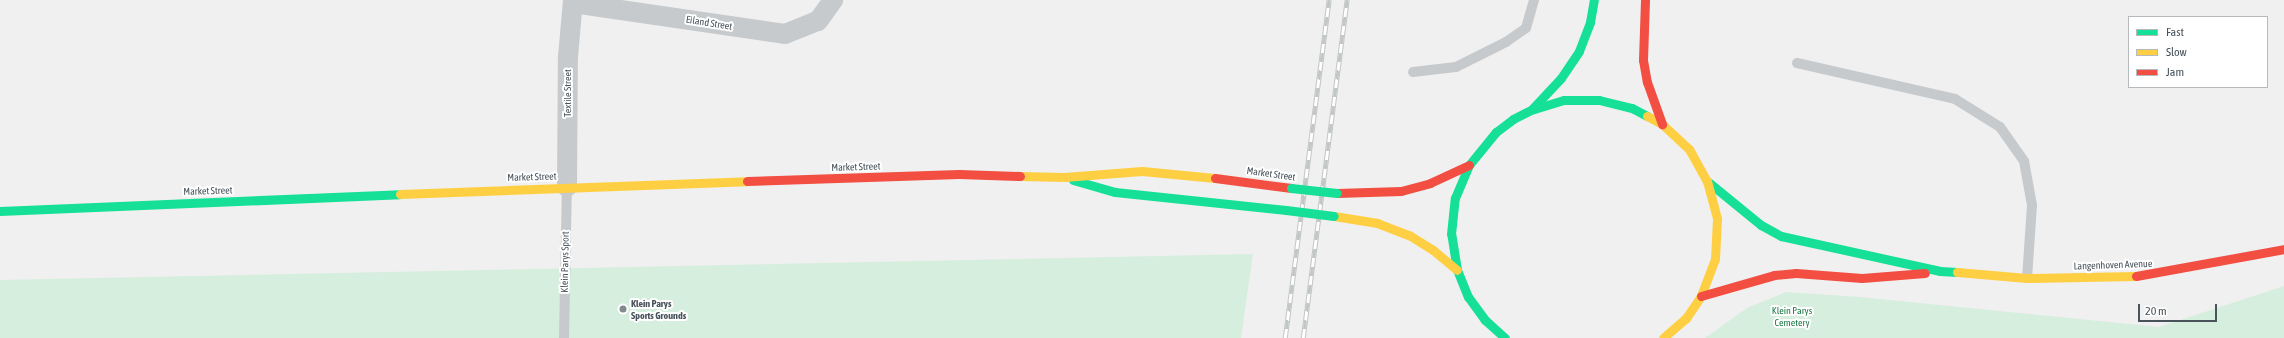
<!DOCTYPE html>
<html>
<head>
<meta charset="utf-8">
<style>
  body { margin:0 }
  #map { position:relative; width:2284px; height:338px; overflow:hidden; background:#f0f0f0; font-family:"Asap Condensed",sans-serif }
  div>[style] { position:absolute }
  .green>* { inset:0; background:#d6eedd }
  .lane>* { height:10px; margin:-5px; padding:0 5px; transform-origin:5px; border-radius:5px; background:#c7cacc }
  .street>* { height:20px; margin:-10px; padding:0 10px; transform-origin:10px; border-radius:10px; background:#c7cacc }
  .fast>* { height:9px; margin:-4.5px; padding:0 4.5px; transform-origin:4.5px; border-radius:4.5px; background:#16e098 }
  .slow>* { height:9px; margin:-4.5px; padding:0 4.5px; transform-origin:4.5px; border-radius:4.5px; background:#ffcf43 }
  .jam>* { height:9px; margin:-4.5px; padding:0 4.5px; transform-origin:4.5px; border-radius:4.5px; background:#f24e42 }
  .rail>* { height:4.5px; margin-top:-2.25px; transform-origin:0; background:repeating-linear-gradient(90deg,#fff 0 9px,#c3c6c7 0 18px); box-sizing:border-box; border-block:1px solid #c3c6c7 }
  .fast-bridge>* { height:9px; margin:-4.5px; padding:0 4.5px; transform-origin:4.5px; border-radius:4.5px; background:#16e098 }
  .dots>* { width:11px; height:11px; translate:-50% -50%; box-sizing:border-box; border:2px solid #fff; border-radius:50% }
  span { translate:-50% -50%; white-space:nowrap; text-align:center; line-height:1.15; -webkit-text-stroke:4px #fff; paint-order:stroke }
  .street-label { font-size:10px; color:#48535b }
  .poi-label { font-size:10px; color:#48535b; font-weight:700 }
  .left { translate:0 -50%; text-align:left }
  .park-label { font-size:10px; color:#1c7945 }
  .legend { position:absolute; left:2128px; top:16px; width:140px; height:72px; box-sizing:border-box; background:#fff; border:1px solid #b6babd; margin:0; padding:5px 7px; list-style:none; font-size:12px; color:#48535b }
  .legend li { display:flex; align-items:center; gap:8px; height:20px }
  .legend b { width:20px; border:1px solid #b6babd }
  .scale { position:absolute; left:2138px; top:304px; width:79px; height:18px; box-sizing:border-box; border:2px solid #48535b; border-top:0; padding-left:5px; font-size:12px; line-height:14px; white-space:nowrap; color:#48535b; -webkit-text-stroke:3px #fff; paint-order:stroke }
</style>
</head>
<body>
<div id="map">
  <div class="green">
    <i style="clip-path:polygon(1253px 254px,1241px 338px,0 338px,0 280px)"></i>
    <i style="clip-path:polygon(2284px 286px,2284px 338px,1705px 338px,1747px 308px,1786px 292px,1860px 297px,2159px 327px)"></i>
  </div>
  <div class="lane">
    <i style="left:1797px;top:63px;width:162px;rotate:12.8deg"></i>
    <i style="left:1955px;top:99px;width:53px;rotate:31.9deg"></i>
    <i style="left:2000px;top:127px;width:42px;rotate:54.8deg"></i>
    <i style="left:2024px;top:161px;width:45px;rotate:79.7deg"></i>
    <i style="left:2032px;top:205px;width:73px;rotate:93.9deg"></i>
    <i style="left:1413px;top:72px;width:43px;rotate:-6.6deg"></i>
    <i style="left:1456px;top:67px;width:56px;rotate:-26.6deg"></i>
    <i style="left:1506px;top:42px;width:24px;rotate:-35deg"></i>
    <i style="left:1526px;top:28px;width:29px;rotate:-74deg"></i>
    <i style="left:564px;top:338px;width:151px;rotate:-88.9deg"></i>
  </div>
  <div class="street">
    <i style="left:573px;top:3px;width:214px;rotate:8.3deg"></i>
    <i style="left:785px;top:34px;width:35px;rotate:-22deg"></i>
    <i style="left:818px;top:21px;width:26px;rotate:-54deg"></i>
    <i style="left:567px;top:187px;width:130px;rotate:-89.6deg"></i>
    <i style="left:568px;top:57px;width:57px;rotate:-85deg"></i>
  </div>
  <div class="fast">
    <i style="left:1532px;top:109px;width:42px;rotate:-46.9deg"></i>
    <i style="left:1561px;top:78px;width:32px;rotate:-56deg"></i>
    <i style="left:1579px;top:51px;width:31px;rotate:-69deg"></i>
    <i style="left:1590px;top:22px;width:22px;rotate:-80deg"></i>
    <i style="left:1073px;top:180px;width:44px;rotate:15.9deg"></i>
    <i style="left:1115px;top:192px;width:172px;rotate:6deg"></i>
    <i style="left:1707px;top:181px;width:70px;rotate:39.2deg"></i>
    <i style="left:1761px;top:225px;width:23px;rotate:29deg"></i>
    <i style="left:1781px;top:236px;width:163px;rotate:12.4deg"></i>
    <i style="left:1940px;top:271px;width:17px;rotate:3deg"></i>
    <i style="left:0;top:211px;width:400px;rotate:-2.4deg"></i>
    <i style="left:1505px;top:338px;width:27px;rotate:-138deg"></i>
    <i style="left:1485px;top:320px;width:29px;rotate:-126deg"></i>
    <i style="left:1468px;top:297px;width:29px;rotate:-112deg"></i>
    <i style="left:1457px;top:270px;width:36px;rotate:-99deg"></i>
    <i style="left:1451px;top:234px;width:36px;rotate:-84deg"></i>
    <i style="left:1455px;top:198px;width:36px;rotate:-67deg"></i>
    <i style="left:1469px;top:165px;width:43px;rotate:-50.7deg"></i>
    <i style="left:1496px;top:132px;width:21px;rotate:-37deg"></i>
    <i style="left:1513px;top:119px;width:20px;rotate:-27deg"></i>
    <i style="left:1531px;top:110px;width:34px;rotate:-17deg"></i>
    <i style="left:1564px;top:100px;width:35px"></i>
    <i style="left:1599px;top:100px;width:34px;rotate:14deg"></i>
    <i style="left:1632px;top:108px;width:17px;rotate:28deg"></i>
  </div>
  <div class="slow">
    <i style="left:1647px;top:116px;width:17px;rotate:28deg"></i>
    <i style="left:1662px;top:124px;width:37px;rotate:43deg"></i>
    <i style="left:1689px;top:149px;width:37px;rotate:61deg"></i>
    <i style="left:1707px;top:181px;width:39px;rotate:75deg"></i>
    <i style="left:1717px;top:219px;width:40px;rotate:92.9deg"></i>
    <i style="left:1715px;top:259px;width:40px;rotate:111deg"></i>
    <i style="left:1701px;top:296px;width:27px;rotate:124deg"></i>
    <i style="left:1686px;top:318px;width:30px;rotate:139deg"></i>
    <i style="left:1020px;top:176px;width:44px;rotate:1.3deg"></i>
    <i style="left:1064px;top:177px;width:78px;rotate:-4.4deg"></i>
    <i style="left:1142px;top:171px;width:73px;rotate:5.5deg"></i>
    <i style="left:400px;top:194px;width:347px;rotate:-2.1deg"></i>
    <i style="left:1334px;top:216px;width:44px;rotate:9.2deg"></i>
    <i style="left:1377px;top:223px;width:34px;rotate:21deg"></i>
    <i style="left:1409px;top:235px;width:28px;rotate:32deg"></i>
    <i style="left:1433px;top:250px;width:31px;rotate:40deg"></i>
    <i style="left:1957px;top:272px;width:70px;rotate:4.9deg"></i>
    <i style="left:2027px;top:278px;width:109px;rotate:-1.1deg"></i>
  </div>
  <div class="jam">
    <i style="left:1645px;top:0;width:60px;rotate:91.9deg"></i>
    <i style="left:1643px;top:60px;width:22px;rotate:80deg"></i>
    <i style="left:1647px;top:82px;width:45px;rotate:70.3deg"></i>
    <i style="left:1215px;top:178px;width:77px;rotate:7.5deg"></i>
    <i style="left:747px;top:181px;width:212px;rotate:-1.9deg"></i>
    <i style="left:959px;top:174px;width:61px;rotate:1.9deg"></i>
    <i style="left:1337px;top:193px;width:64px;rotate:-1.8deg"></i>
    <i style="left:1401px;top:191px;width:30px;rotate:-15deg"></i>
    <i style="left:1430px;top:183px;width:43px;rotate:-24.8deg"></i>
    <i style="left:2136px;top:276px;width:150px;rotate:-10.3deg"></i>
    <i style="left:1701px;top:296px;width:76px;rotate:-16deg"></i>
    <i style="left:1774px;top:275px;width:22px;rotate:-5deg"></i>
    <i style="left:1796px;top:273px;width:66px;rotate:4.3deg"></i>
    <i style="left:1862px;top:278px;width:63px;rotate:-4.5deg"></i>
  </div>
  <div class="rail">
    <i style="left:1285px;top:338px;width:341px;rotate:-82.6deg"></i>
    <i style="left:1303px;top:338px;width:341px;rotate:-82.6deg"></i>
  </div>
  <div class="fast-bridge">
    <i style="left:1291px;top:188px;width:46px;rotate:6.2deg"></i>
    <i style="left:1286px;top:210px;width:48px;rotate:7.1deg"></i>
  </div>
  <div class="dots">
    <i style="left:623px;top:309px;background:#838a8f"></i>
  </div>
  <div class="street-label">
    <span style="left:709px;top:23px;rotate:9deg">Eiland Street</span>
    <span style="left:568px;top:93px;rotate:-90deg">Textile Street</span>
    <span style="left:856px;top:167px;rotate:-2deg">Market Street</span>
    <span style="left:1271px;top:174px;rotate:8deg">Market Street</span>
    <span style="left:532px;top:177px;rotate:-2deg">Market Street</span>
    <span style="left:208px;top:191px;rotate:-2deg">Market Street</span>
    <span style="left:565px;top:262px;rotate:-89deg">Klein Parys Sport</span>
    <span style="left:2113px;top:265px;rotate:-2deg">Langenhoven Avenue</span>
  </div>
  <div class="poi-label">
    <span class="left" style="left:631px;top:309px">Klein Parys<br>Sports Grounds</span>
  </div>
  <div class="park-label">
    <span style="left:1792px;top:316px">Klein Parys<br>Cemetery</span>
  </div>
  <ul class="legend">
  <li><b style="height:5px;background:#16e098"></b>Fast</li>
  <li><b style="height:5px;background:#ffcf43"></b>Slow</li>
  <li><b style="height:5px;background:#f24e42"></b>Jam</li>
  </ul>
  <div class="scale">20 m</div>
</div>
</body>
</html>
